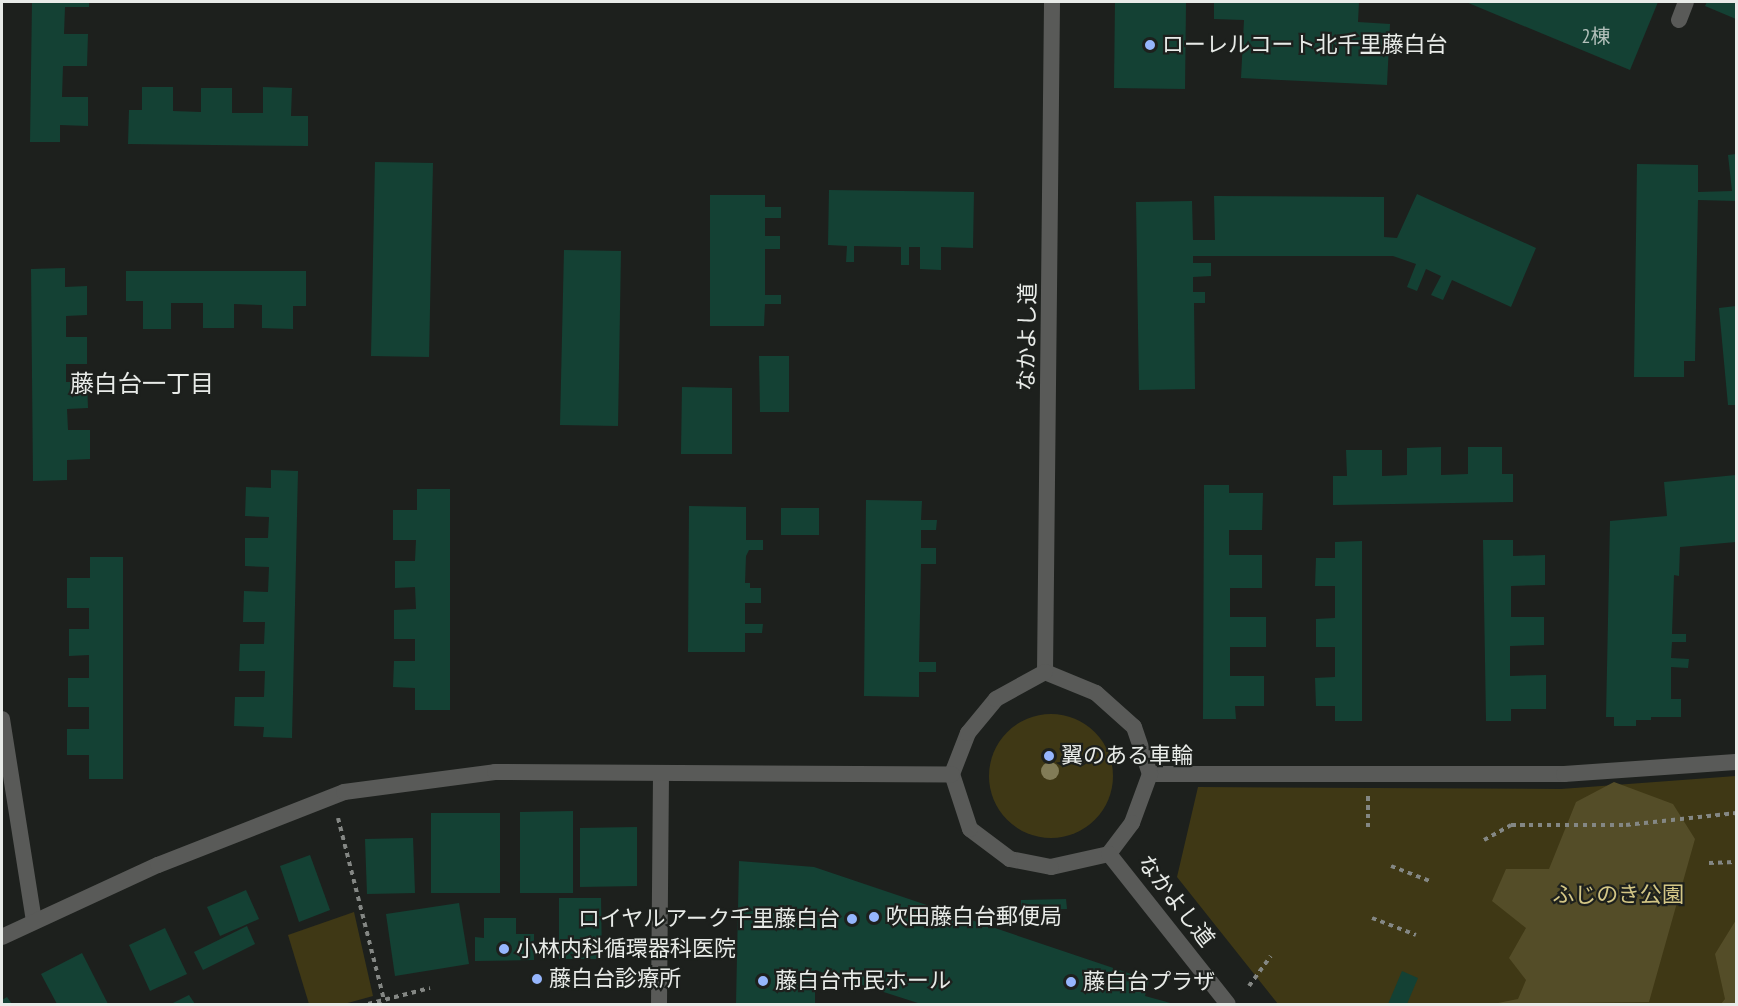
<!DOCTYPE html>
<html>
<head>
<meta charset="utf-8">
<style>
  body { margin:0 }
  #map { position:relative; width:1738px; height:1006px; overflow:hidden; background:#1d201d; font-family:"PT Sans Narrow","Noto Sans JP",sans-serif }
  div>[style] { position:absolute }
  .green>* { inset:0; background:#3f3815 }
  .round { border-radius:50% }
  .forest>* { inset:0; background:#544d28 }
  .building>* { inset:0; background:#144134 }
  .path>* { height:4px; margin-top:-2px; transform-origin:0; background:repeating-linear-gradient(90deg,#848784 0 4.5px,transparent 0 9px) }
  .service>* { height:16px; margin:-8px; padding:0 8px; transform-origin:8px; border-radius:8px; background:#595a58 }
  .minor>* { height:16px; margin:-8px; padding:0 8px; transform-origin:8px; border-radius:8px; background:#595a58 }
  .tertiary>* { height:16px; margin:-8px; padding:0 8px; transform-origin:8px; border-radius:8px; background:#595a58 }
  .trees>* { width:18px; height:18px; margin:-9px; border-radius:50%; background:#827c57 }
  .dots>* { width:16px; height:16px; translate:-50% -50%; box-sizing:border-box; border:3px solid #1d201d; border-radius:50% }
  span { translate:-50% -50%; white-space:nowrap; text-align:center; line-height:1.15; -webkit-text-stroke:4.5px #1d201d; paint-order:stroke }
  .number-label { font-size:20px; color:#b3c0bb }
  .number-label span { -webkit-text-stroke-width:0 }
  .poi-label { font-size:22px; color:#e8ebe8 }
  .left { translate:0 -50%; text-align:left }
  .right { translate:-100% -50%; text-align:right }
  .street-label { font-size:22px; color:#e8ebe8 }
  .park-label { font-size:22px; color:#d4c786 }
  .neighbourhood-label { font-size:24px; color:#e8ebe8 }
  .frame { position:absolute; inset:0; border:3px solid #e8ebe8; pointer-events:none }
</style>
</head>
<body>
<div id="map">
  <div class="green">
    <i class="round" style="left:989px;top:714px;width:124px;height:124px"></i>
    <i style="clip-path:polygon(1736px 776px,1736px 1004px,1278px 1004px,1177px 877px,1198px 787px,1561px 789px)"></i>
    <i style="clip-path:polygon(354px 912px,373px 996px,344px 1004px,309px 1004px,288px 935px)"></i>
  </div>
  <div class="forest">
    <i style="clip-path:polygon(1614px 782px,1673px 804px,1695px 839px,1649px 1002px,1493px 1004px,1518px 999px,1526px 980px,1509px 958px,1526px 928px,1492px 901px,1506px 869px,1549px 869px,1576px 802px)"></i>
    <i style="clip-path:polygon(1736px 920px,1736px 1004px,1721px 1004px,1725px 999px,1715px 954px)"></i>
  </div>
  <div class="building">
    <i style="clip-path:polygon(32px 2px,89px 2px,89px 7px,65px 7px,64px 34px,88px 34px,87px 66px,63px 66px,62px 97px,88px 97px,88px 126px,60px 125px,60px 142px,30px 142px)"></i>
    <i style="clip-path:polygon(1115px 2px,1186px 2px,1185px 89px,1114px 88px)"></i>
    <i style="clip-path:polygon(1214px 2px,1359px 2px,1358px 22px,1390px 24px,1387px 85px,1241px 78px,1244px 20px,1214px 19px)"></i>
    <i style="clip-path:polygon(1466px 2px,1658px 2px,1630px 70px)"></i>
    <i style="clip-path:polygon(1707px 2px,1736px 2px,1736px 19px,1705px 6px)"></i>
    <i style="clip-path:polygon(142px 87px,173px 87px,173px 111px,201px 112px,201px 88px,232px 88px,232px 113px,263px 113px,263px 87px,292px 88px,291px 116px,308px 116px,308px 146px,128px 144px,129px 110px,142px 110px)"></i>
    <i style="clip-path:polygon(1736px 154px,1736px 201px,1698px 200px,1695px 361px,1684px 361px,1684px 377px,1634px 377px,1637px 164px,1698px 165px,1698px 192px,1732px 191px,1728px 155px)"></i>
    <i style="clip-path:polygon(375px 162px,433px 163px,429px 357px,371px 356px)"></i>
    <i style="clip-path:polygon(829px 190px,974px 192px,973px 248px,941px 247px,941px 270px,920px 269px,920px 247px,909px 247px,909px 265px,901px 265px,901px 247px,854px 246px,854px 262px,846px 262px,847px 246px,828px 245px)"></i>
    <i style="clip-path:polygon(1417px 194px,1536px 248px,1511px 307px,1452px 280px,1443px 300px,1431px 295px,1441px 276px,1426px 269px,1417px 291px,1407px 287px,1416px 264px,1393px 256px,1193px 256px,1193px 263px,1211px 263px,1211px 276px,1193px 277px,1193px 292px,1205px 292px,1205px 303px,1194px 303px,1195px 389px,1139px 390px,1136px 202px,1192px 201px,1193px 240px,1215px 240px,1214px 196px,1384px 197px,1384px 237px,1397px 238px)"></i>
    <i style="clip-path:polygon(710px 195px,765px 195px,765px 207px,781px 207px,781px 218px,765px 218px,765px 236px,780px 236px,780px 249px,765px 249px,765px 295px,781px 295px,781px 304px,765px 304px,764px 326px,710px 326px)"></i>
    <i style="clip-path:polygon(564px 250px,621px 251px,618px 426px,560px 425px)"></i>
    <i style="clip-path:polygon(65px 268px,65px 287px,87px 286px,87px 315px,66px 316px,66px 337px,87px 337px,87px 364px,66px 364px,66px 382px,87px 382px,88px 408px,67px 409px,68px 430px,90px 430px,90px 459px,67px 460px,67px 480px,33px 481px,31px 269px)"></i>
    <i style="clip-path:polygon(126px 271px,306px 271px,306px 306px,293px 306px,293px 329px,262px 328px,262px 305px,234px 304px,234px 328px,203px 328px,203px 303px,171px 303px,171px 329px,143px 329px,143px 301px,126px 301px)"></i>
    <i style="clip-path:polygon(1736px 306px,1736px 405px,1728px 405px,1719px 308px)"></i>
    <i style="clip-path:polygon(759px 356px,789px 356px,789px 412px,760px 412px)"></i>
    <i style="clip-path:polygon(682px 387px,732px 388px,732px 454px,681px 454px)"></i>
    <i style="clip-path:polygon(1441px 447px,1441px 475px,1468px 474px,1468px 447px,1502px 447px,1502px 474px,1513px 474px,1513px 502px,1333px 505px,1333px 476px,1347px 476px,1346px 450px,1382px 450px,1382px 476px,1407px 475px,1407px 448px)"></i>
    <i style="clip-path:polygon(271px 470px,298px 471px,292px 738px,263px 737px,264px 727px,234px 726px,235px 697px,264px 697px,265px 671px,239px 671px,240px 644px,264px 644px,265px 622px,243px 622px,244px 591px,268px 592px,269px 567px,245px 566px,245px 538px,268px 538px,269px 517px,245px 516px,246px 487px,271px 488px)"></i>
    <i style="clip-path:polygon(1736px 475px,1736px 542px,1680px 547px,1679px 576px,1674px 575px,1672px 634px,1686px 634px,1686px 642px,1672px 642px,1671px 658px,1689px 659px,1688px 668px,1671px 667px,1671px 699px,1681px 699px,1681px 717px,1651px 717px,1651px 720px,1636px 720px,1636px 726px,1614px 726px,1614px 717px,1606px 717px,1610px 521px,1667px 516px,1664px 482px)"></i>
    <i style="clip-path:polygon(1204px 485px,1229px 485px,1229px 493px,1263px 493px,1262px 530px,1229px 530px,1229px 555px,1262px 555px,1262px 588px,1230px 588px,1230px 617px,1266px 617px,1266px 647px,1230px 647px,1230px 676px,1264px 676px,1264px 706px,1235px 706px,1236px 719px,1203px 719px)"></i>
    <i style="clip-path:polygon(417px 489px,450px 489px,450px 710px,415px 710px,415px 688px,393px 687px,394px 661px,415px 661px,415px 639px,394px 639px,394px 610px,416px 609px,415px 587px,395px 588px,395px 561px,415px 561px,416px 540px,393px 540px,393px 510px,417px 510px)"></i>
    <i style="clip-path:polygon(866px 500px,922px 501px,921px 520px,937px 520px,936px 530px,921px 530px,921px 548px,936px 548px,936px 564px,921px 564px,919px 662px,936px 662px,936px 672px,919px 672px,919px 697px,864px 696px)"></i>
    <i style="clip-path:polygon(689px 506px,746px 507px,746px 540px,763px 540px,763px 550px,749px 550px,746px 556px,745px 583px,750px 583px,750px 588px,761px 588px,761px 603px,745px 603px,745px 624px,763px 624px,762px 633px,745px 633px,745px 652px,688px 652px)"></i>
    <i style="clip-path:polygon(781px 508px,819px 508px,819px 535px,781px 535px)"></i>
    <i style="clip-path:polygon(1483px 540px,1513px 540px,1513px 556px,1545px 555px,1545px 585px,1511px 586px,1511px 617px,1544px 617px,1544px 645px,1510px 646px,1510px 676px,1546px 675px,1546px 709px,1511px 709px,1511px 721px,1486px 721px)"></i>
    <i style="clip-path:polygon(1362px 541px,1362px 721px,1335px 721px,1335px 706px,1316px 706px,1315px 678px,1335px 677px,1335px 647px,1316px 647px,1316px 619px,1335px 618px,1335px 586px,1315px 586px,1316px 558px,1335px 558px,1335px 542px)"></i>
    <i style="clip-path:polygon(90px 557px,123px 557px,123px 779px,89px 779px,89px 755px,67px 755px,67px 729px,89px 729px,89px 707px,68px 707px,68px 678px,89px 678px,89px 655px,69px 656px,69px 629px,89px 629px,89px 608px,67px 608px,67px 578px,90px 578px)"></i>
    <i style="clip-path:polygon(573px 811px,573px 893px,520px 893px,520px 812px)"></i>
    <i style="clip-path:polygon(431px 813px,500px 813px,500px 893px,431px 893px)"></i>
    <i style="clip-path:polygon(637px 827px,637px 886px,580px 887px,580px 828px)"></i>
    <i style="clip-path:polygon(413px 838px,415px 893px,367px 894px,365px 839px)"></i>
    <i style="clip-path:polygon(310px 855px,330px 910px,299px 922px,280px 866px)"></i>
    <i style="clip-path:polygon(739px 861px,814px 867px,1149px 980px,1145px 996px,1174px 1004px,921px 1004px,815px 970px,815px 1004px,736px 1004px)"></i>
    <i style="clip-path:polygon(246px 890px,259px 919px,220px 936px,207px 907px)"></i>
    <i style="clip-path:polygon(559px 898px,601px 898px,602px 959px,559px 959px)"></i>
    <i style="clip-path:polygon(1066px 899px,1067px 909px,1021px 910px,1021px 900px)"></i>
    <i style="clip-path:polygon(459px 903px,469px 964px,395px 976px,386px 914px)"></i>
    <i style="clip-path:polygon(484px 918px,516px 918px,516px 934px,534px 934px,534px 960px,475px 961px,475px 937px,484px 938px)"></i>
    <i style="clip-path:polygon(247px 926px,255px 944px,203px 970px,194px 952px)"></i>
    <i style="clip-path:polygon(165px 928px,187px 974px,150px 991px,129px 945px)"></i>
    <i style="clip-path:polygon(82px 953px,108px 1004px,57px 1004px,41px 974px)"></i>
    <i style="clip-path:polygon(1402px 971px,1418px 978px,1407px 1004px,1388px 1004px)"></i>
    <i style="clip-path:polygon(189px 995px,195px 1004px,171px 1004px)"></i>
    <i style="clip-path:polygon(7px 997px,12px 1004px,2px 1004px,2px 1000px)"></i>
  </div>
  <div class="path">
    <i style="left:1368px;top:796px;width:31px;rotate:90deg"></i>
    <i style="left:338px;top:818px;width:188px;rotate:75.8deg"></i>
    <i style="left:1484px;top:840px;width:31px;rotate:-29deg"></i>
    <i style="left:1511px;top:825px;width:115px"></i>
    <i style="left:1626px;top:825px;width:111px;rotate:-6.2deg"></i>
    <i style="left:1709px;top:863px;width:27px;rotate:-2deg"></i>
    <i style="left:1391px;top:866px;width:44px;rotate:21.3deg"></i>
    <i style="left:1372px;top:918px;width:47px;rotate:21.1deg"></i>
    <i style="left:1249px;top:986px;width:37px;rotate:-54deg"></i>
    <i style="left:368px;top:1004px;width:64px;rotate:-14.5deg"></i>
  </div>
  <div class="service">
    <i style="left:1679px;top:20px;width:19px;rotate:-69deg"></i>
  </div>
  <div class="minor">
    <i style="left:2px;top:719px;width:204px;rotate:81deg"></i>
    <i style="left:1150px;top:774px;width:414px"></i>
    <i style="left:1564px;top:774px;width:172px;rotate:-4deg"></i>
    <i style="left:659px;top:1004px;width:231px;rotate:-89.5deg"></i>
  </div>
  <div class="tertiary">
    <i style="left:1045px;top:672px;width:670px;rotate:-89.4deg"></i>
    <i style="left:1045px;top:672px;width:55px;rotate:22.4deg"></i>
    <i style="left:1096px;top:693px;width:51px;rotate:41.8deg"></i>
    <i style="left:1134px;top:727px;width:50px;rotate:71.2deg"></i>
    <i style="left:1150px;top:774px;width:52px;rotate:110.2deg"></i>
    <i style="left:1132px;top:823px;width:39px;rotate:127deg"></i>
    <i style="left:1109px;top:854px;width:59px;rotate:167.4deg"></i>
    <i style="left:1051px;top:867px;width:42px;rotate:-169deg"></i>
    <i style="left:1010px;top:859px;width:50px;rotate:-143.1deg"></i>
    <i style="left:970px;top:829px;width:58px;rotate:-108.1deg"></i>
    <i style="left:952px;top:774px;width:44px;rotate:-68.7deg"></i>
    <i style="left:968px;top:733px;width:44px;rotate:-50.5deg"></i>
    <i style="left:996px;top:699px;width:56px;rotate:-28.9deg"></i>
    <i style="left:1109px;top:854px;width:191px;rotate:51.6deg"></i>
    <i style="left:2px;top:937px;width:172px;rotate:-24.8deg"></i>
    <i style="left:158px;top:865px;width:200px;rotate:-21.4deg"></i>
    <i style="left:344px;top:792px;width:152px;rotate:-7.5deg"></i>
    <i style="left:495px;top:772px;width:457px;rotate:0.3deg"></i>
  </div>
  <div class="trees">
    <i style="left:1050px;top:771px"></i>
  </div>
  <div class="dots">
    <i style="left:1150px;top:45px;background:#96b6fd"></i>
    <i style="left:1049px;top:756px;background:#96b6fd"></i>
    <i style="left:874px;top:917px;background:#96b6fd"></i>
    <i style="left:852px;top:919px;background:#96b6fd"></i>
    <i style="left:504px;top:949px;background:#96b6fd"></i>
    <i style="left:537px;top:979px;background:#96b6fd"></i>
    <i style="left:763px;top:981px;background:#96b6fd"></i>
    <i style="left:1071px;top:982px;background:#96b6fd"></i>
  </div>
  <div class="number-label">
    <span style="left:1596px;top:36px">2棟</span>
  </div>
  <div class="poi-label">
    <span class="left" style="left:1162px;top:45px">ローレルコート北千里藤白台</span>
    <span class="left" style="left:1061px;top:756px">翼のある車輪</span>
    <span class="left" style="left:886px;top:917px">吹田藤白台郵便局</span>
    <span class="right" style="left:840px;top:919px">ロイヤルアーク千里藤白台</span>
    <span class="left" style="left:516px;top:949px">小林内科循環器科医院</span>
    <span class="left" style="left:549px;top:979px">藤白台診療所</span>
    <span class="left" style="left:775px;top:981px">藤白台市民ホール</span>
    <span class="left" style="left:1083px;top:982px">藤白台プラザ</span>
  </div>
  <div class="street-label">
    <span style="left:1027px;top:337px;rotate:-89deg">なかよし道</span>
    <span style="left:1176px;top:901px;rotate:52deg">なかよし道</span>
  </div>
  <div class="park-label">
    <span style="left:1618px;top:895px">ふじのき公園</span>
  </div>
  <div class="neighbourhood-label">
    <span style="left:142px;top:384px">藤白台一丁目</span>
  </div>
  <div class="frame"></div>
</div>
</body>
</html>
